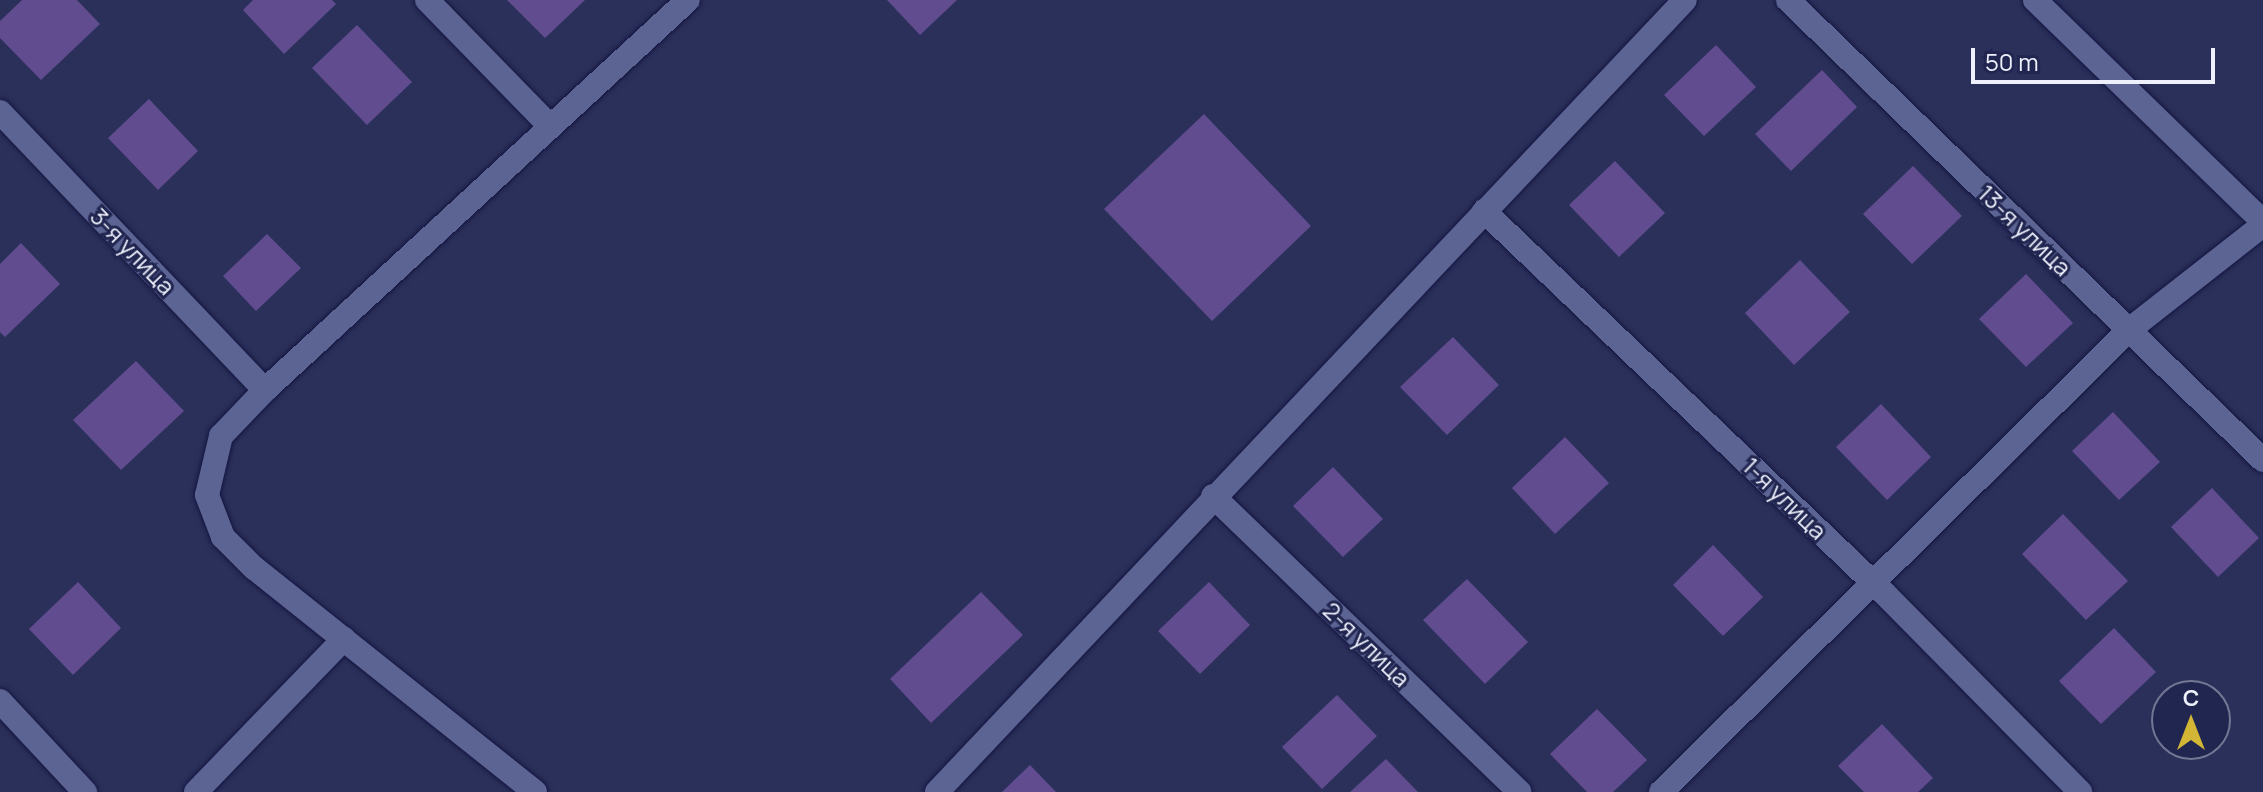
<!DOCTYPE html>
<html>
<head>
<meta charset="utf-8">
<style>
  body { margin:0 }
  #map { position:relative; width:2263px; height:792px; overflow:hidden; background:#2b305b; font-family:Manrope,sans-serif }
  div>[style] { position:absolute }
  .building>* { inset:0; background:#614c8f }
  .roads { filter:drop-shadow(0 0 2px #14163f) drop-shadow(0 0 2px #14163f) }
  .minor>* { height:24px; margin:-12px; padding:0 12px; transform-origin:12px; border-radius:12px; background:#5c6494 }
  .tertiary>* { height:24px; margin:-12px; padding:0 12px; transform-origin:12px; border-radius:12px; background:#5c6494 }
  span { translate:-50% -50%; white-space:nowrap; text-align:center; line-height:1.15; -webkit-text-stroke:6px #212650; paint-order:stroke }
  .street-label { font-size:24px; color:#eef0fb }
  .north { position:absolute; left:2151px; top:680px; width:80px; height:80px; box-sizing:border-box; background:#212650; border:2px solid #737794; border-radius:50%; rotate:0deg; font-size:22px; font-weight:700; line-height:32px; text-align:center; color:#eef0fb }
  .north::after { content:''; display:block; margin:auto; width:28px; height:36px; background:#d3b635; clip-path:polygon(50% 0,100% 100%,50% 72%,0 100%) }
  .scale { position:absolute; left:1971px; top:48px; width:244px; height:36px; box-sizing:border-box; border:4px solid #eef0fb; border-top:0; padding-left:10px; font-size:24px; line-height:28px; white-space:nowrap; color:#eef0fb; -webkit-text-stroke:6px #212650; paint-order:stroke }
</style>
</head>
<body>
<div id="map">
  <div class="building">
    <i style="clip-path:polygon(22px 0,77px 0,100px 24px,41px 80px,0 38px,0 21px)"></i>
    <i style="clip-path:polygon(253px 0,332px 0,336px 4px,284px 54px,243px 10px)"></i>
    <i style="clip-path:polygon(507px 0,585px 0,545px 38px)"></i>
    <i style="clip-path:polygon(887px 0,957px 0,920px 35px)"></i>
    <i style="clip-path:polygon(357px 25px,412px 82px,367px 125px,312px 68px)"></i>
    <i style="clip-path:polygon(1716px 45px,1756px 87px,1704px 136px,1664px 95px)"></i>
    <i style="clip-path:polygon(1822px 70px,1857px 107px,1791px 171px,1755px 134px)"></i>
    <i style="clip-path:polygon(149px 99px,198px 151px,158px 190px,108px 138px)"></i>
    <i style="clip-path:polygon(1204px 114px,1311px 226px,1212px 321px,1104px 209px)"></i>
    <i style="clip-path:polygon(1615px 161px,1665px 213px,1619px 257px,1569px 205px)"></i>
    <i style="clip-path:polygon(1913px 166px,1962px 216px,1912px 264px,1863px 214px)"></i>
    <i style="clip-path:polygon(267px 234px,301px 268px,256px 311px,223px 276px)"></i>
    <i style="clip-path:polygon(21px 243px,60px 284px,5px 337px,0 332px,0 264px)"></i>
    <i style="clip-path:polygon(1800px 260px,1850px 312px,1794px 365px,1745px 313px)"></i>
    <i style="clip-path:polygon(2026px 274px,2073px 323px,2026px 367px,1979px 319px)"></i>
    <i style="clip-path:polygon(1453px 337px,1499px 385px,1447px 435px,1400px 387px)"></i>
    <i style="clip-path:polygon(136px 361px,184px 411px,121px 470px,73px 420px)"></i>
    <i style="clip-path:polygon(1881px 404px,1931px 457px,1887px 500px,1836px 447px)"></i>
    <i style="clip-path:polygon(2113px 412px,2160px 462px,2119px 500px,2072px 451px)"></i>
    <i style="clip-path:polygon(1565px 437px,1609px 483px,1555px 534px,1512px 488px)"></i>
    <i style="clip-path:polygon(1333px 467px,1383px 519px,1343px 557px,1293px 506px)"></i>
    <i style="clip-path:polygon(2212px 488px,2259px 538px,2218px 577px,2171px 527px)"></i>
    <i style="clip-path:polygon(2063px 514px,2128px 581px,2086px 620px,2022px 554px)"></i>
    <i style="clip-path:polygon(1713px 545px,1763px 597px,1723px 636px,1673px 585px)"></i>
    <i style="clip-path:polygon(1467px 579px,1528px 642px,1485px 684px,1423px 620px)"></i>
    <i style="clip-path:polygon(78px 582px,121px 628px,73px 675px,29px 629px)"></i>
    <i style="clip-path:polygon(1209px 582px,1250px 625px,1200px 674px,1158px 631px)"></i>
    <i style="clip-path:polygon(981px 592px,1023px 635px,931px 723px,890px 679px)"></i>
    <i style="clip-path:polygon(2114px 628px,2156px 672px,2101px 724px,2059px 681px)"></i>
    <i style="clip-path:polygon(1337px 695px,1377px 736px,1322px 789px,1282px 747px)"></i>
    <i style="clip-path:polygon(1597px 709px,1647px 760px,1613px 792px,1587px 792px,1550px 754px)"></i>
    <i style="clip-path:polygon(1882px 724px,1933px 778px,1918px 792px,1864px 792px,1838px 766px)"></i>
    <i style="clip-path:polygon(1386px 759px,1418px 792px,1350px 792px)"></i>
    <i style="clip-path:polygon(1030px 765px,1056px 792px,1002px 792px)"></i>
  </div>
  <div class="roads">
    <div class="minor">
      <i style="left:427px;top:0;width:177px;rotate:45.7deg"></i>
      <i style="left:1788px;top:0;width:661px;rotate:44.08deg"></i>
      <i style="left:0;top:112px;width:384px;rotate:46.4deg"></i>
      <i style="left:1484px;top:211px;width:552px;rotate:43.68deg"></i>
      <i style="left:1883px;top:592px;width:281px;rotate:45.4deg"></i>
      <i style="left:1213px;top:496px;width:426px;rotate:44deg"></i>
      <i style="left:0;top:701px;width:125px;rotate:47deg"></i>
      <i style="left:196px;top:792px;width:213px;rotate:-46deg"></i>
      <i style="left:535px;top:792px;width:359px;rotate:-141.4deg"></i>
      <i style="left:254px;top:568px;width:44px;rotate:-135deg"></i>
      <i style="left:223px;top:537px;width:45px;rotate:-110.9deg"></i>
      <i style="left:207px;top:495px;width:61px;rotate:-76.7deg"></i>
      <i style="left:221px;top:436px;width:64px;rotate:-46.3deg"></i>
      <i style="left:265px;top:390px;width:575px;rotate:-42.68deg"></i>
      <i style="left:937px;top:792px;width:1089px;rotate:-46.64deg"></i>
      <i style="left:1661px;top:792px;width:658px;rotate:-44.63deg"></i>
      <i style="left:2129px;top:330px;width:170px;rotate:-38.1deg"></i>
    </div>
    <div class="tertiary">
      <i style="left:2035px;top:0;width:318px;rotate:44.2deg"></i>
    </div>
  </div>
  <div class="street-label">
    <span style="left:2025px;top:230px;rotate:44deg">13-я улица</span>
    <span style="left:133px;top:251px;rotate:46deg">3-я улица</span>
    <span style="left:1785px;top:498px;rotate:44deg">1-я улица</span>
    <span style="left:1367px;top:644px;rotate:44deg">2-я улица</span>
  </div>
  <div class="north">С</div>
  <div class="scale">50 m</div>
</div>
</body>
</html>
